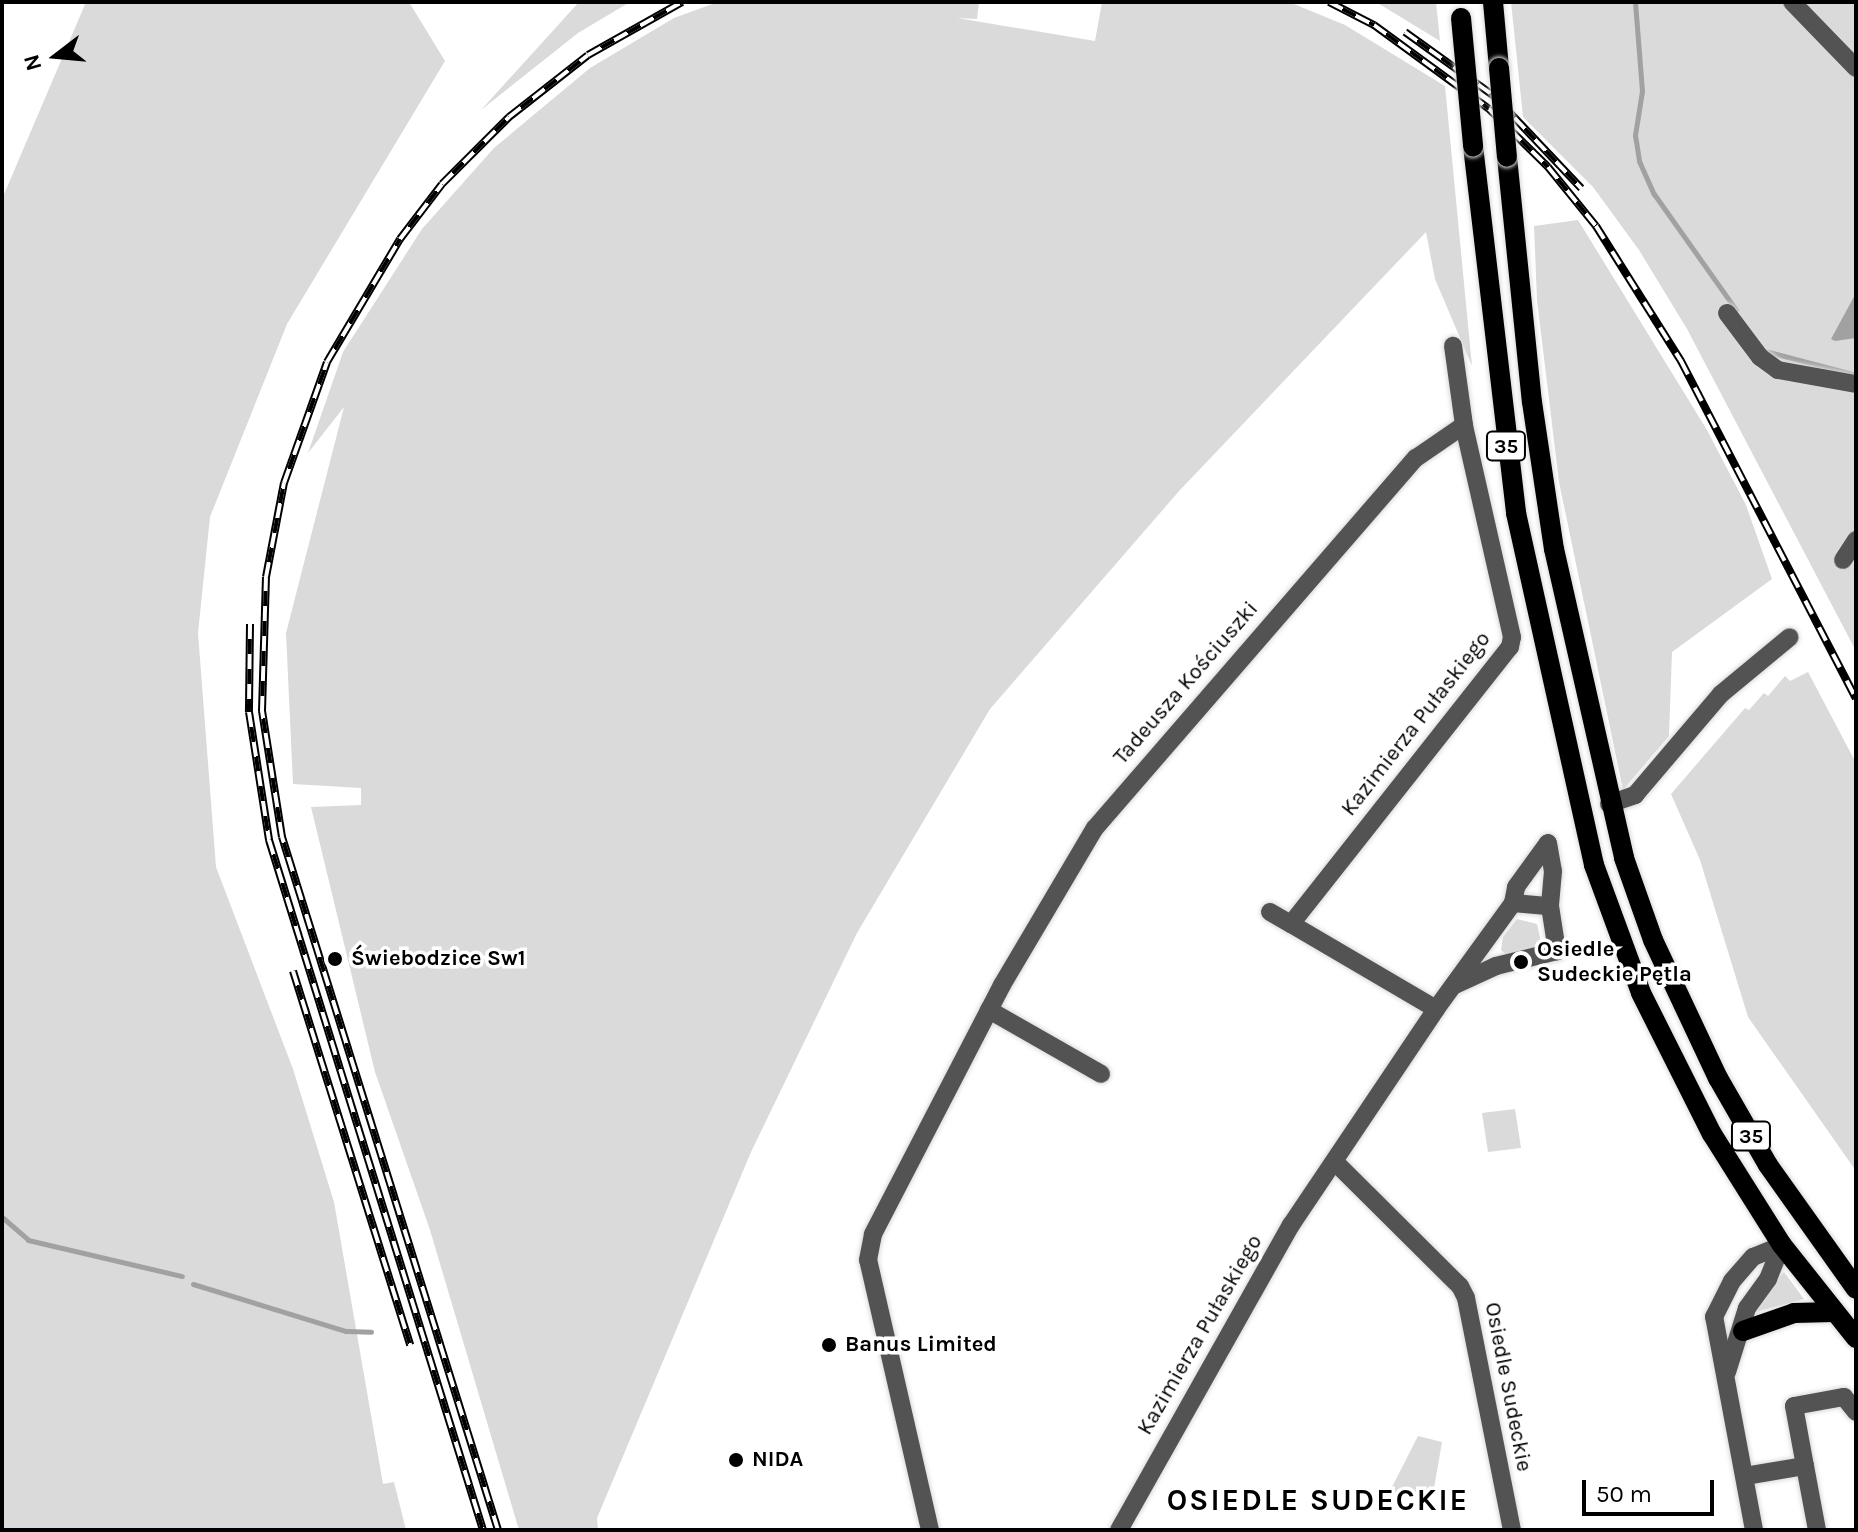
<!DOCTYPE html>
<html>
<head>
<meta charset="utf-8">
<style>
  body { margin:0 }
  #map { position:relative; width:1858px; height:1532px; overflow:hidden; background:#fff; font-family:Karla,sans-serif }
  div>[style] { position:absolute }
  .green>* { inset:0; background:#dadada }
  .water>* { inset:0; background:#a1a1a1 }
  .stream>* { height:5px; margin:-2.5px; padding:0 2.5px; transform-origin:2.5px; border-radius:2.5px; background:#a1a1a1 }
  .roads { filter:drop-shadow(0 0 2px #dbdbdb) drop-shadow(0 0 2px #dbdbdb) }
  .minor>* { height:18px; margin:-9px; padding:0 9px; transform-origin:9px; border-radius:9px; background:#535353 }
  .major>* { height:20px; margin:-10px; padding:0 10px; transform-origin:10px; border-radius:10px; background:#000 }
  .rail>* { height:8px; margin-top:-4px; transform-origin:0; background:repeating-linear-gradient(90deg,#fff 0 15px,#000 0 30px); box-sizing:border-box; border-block:2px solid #000 }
  .bridges { filter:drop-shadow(0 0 2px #dbdbdb) drop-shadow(0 0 2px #dbdbdb) }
  .major-bridge>* { height:20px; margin:-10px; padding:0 10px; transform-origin:10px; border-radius:10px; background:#000 }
  .dots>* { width:22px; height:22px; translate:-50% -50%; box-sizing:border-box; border:4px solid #fff; border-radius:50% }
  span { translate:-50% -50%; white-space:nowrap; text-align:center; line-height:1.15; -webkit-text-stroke:7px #fff; paint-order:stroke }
  .shield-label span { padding:2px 6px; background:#fff; border:2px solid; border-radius:6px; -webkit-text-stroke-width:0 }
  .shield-label { font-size:20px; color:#000; font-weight:700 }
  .street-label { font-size:22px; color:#000 }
  .poi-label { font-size:22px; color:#000; font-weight:700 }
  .left { translate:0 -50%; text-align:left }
  .district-label { font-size:30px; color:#000; font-weight:700; letter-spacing:2px }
  .frame { position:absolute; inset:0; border:4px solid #000; pointer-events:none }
  .north { position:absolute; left:16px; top:16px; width:80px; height:80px; -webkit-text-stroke:6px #fff; paint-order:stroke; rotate:254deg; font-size:22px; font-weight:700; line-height:32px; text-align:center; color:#000 }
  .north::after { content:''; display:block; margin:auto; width:28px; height:36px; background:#000; clip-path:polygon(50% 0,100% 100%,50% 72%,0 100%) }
  .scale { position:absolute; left:1582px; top:1480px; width:132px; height:36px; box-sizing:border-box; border:4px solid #000; border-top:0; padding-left:10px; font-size:24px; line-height:28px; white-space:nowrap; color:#000; -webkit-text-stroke:6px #fff; paint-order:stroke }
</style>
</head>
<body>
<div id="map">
  <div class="green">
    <i style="clip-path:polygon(86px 2px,409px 2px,445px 61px,287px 324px,210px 517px,198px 633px,216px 867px,293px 1069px,334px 1202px,383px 1484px,394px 1482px,406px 1530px,2px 1530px,2px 199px)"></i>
    <i style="clip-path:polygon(579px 2px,630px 2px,578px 33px,481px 110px)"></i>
    <i style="clip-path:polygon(718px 2px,979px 2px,977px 19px,957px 18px,1095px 41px,1102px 2px,1289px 2px,1345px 25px,1445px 86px,1472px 366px,1435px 279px,1426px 232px,1180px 490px,990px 709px,857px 933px,751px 1152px,597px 1518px,598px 1530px,519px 1530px,430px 1230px,375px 1072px,311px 807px,361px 805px,361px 788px,293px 784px,286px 633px,344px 407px,308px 453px,343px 352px,422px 229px,494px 148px,590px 68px,674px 18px)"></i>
    <i style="clip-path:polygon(1376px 2px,1436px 2px,1440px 41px)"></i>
    <i style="clip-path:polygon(1511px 2px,1856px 2px,1856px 651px,1687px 329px,1639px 250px,1593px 187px,1523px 117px)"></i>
    <i style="clip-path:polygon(1578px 220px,1707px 430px,1746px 505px,1772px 579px,1672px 652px,1669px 736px,1623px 790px,1559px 482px,1537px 300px,1534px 226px)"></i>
    <i style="clip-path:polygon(1808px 672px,1856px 763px,1856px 1171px,1748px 1017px,1700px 860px,1671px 794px,1745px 708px,1749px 710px,1764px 693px,1768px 696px,1785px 676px,1790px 681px)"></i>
    <i style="clip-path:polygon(1517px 919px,1537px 924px,1541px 942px,1538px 948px,1508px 956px,1501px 950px,1503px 937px)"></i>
    <i style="clip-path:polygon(1515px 1109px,1521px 1148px,1488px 1152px,1482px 1113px)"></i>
    <i style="clip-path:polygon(1784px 1272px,1804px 1299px,1752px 1313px,1760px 1297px)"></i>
    <i style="clip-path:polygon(1418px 1436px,1442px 1442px,1432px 1500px,1390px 1491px)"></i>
  </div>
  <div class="water">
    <i style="clip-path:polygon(1856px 293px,1856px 338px,1835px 341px,1831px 339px)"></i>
  </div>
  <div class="stream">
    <i style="left:1635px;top:2px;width:89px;rotate:85.5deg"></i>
    <i style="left:1642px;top:91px;width:45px;rotate:99deg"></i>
    <i style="left:1635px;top:135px;width:26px;rotate:81deg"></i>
    <i style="left:1639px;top:161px;width:36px;rotate:66deg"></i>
    <i style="left:1654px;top:194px;width:142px;rotate:54.7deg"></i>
    <i style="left:1765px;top:351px;width:94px;rotate:14.8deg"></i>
    <i style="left:2px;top:1217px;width:35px;rotate:41deg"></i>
    <i style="left:28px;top:1240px;width:158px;rotate:13.2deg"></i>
    <i style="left:193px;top:1284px;width:160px;rotate:17.1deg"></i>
    <i style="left:346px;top:1331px;width:25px;rotate:2deg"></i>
  </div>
  <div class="roads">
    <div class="minor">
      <i style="left:1792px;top:2px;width:92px;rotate:45.9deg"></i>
      <i style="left:1727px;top:313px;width:55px;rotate:53.1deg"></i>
      <i style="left:1760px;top:357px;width:22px;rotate:36deg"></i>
      <i style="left:1778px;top:370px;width:79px;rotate:10.2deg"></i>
      <i style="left:1843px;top:560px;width:24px;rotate:-57deg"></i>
      <i style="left:1609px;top:804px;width:28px;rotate:-19deg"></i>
      <i style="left:1635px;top:795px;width:133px;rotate:-49.6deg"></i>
      <i style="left:1721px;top:694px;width:89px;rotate:-39.6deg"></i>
      <i style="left:1513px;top:903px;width:16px;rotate:-79deg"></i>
      <i style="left:1516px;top:887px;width:54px;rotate:-54deg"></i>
      <i style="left:1548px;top:843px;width:28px;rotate:80deg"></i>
      <i style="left:1553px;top:871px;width:35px;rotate:95deg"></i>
      <i style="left:1270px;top:912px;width:24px;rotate:30deg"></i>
      <i style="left:1436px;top:1009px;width:168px;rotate:-149.6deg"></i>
      <i style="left:1291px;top:924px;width:353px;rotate:-51.7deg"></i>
      <i style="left:1510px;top:647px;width:10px;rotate:-79deg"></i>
      <i style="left:1512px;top:637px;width:217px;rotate:-102.8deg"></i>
      <i style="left:1464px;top:425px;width:80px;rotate:-97.9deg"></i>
      <i style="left:989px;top:1010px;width:129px;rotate:29.7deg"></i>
      <i style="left:1335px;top:1162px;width:176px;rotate:44.8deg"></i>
      <i style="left:1460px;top:1286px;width:13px;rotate:63deg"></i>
      <i style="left:1466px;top:1298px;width:237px;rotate:78.8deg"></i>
      <i style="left:1727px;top:1372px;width:67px;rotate:-72.6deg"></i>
      <i style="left:1747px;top:1308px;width:36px;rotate:-54deg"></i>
      <i style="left:1768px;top:1279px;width:37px;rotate:-68deg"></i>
      <i style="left:1805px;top:1466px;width:61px;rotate:-100.4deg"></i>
      <i style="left:1794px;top:1406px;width:51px;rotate:-10.2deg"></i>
      <i style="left:1844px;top:1397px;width:19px;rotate:51deg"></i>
      <i style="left:1745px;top:1476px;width:61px;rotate:-9.5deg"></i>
      <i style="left:1805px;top:1466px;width:65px;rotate:79.4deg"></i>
      <i style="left:930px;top:1530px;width:277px;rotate:-102.9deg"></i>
      <i style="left:868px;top:1260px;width:26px;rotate:-79deg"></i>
      <i style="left:873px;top:1234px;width:280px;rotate:-62.6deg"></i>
      <i style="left:1002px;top:985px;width:182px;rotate:-59.4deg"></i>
      <i style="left:1095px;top:828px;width:490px;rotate:-49.1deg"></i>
      <i style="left:1416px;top:458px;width:58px;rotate:-34.5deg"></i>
      <i style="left:1119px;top:1530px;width:350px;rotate:-60.6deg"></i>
      <i style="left:1291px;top:1225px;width:260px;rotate:-56.1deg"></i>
      <i style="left:1436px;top:1009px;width:131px;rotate:-54deg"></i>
      <i style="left:1513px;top:903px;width:37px;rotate:5deg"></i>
      <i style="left:1550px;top:906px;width:46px;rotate:81.2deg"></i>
      <i style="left:1557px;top:951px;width:63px;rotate:166.2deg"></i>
      <i style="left:1496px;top:966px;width:45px;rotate:155.1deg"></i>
      <i style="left:1754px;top:1530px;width:217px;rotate:-100.6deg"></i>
      <i style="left:1714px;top:1317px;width:40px;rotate:-63.4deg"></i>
      <i style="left:1732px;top:1281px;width:32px;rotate:-49deg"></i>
      <i style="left:1753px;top:1257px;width:31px;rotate:-22deg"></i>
    </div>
    <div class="major">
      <i style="left:1493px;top:2px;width:66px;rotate:84.8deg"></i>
      <i style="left:1473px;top:146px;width:370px;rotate:83.3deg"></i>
      <i style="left:1516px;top:513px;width:361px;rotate:77.5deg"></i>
      <i style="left:1594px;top:865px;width:136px;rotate:69.8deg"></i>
      <i style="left:1641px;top:993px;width:158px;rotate:63.3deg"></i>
      <i style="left:1712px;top:1134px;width:131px;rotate:57.8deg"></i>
      <i style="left:1782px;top:1245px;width:119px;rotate:51.5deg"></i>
      <i style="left:1507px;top:157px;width:246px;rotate:84.2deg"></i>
      <i style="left:1532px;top:402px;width:149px;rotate:81.5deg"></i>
      <i style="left:1554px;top:549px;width:317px;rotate:77.2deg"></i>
      <i style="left:1624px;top:858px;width:87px;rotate:70.5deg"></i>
      <i style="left:1653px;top:940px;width:153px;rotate:64.8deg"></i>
      <i style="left:1718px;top:1078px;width:100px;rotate:60.1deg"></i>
      <i style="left:1768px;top:1165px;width:152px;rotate:54.6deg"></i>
      <i style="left:1743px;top:1331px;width:54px;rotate:-19.4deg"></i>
      <i style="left:1794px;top:1313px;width:40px;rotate:-1.4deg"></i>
    </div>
  </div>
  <div class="rail">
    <i style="left:1329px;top:2px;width:51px;rotate:27.1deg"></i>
    <i style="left:1374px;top:25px;width:142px;rotate:36.1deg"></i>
    <i style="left:1489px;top:109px;width:83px;rotate:44.5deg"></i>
    <i style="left:1548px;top:167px;width:76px;rotate:50.9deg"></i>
    <i style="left:1596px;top:226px;width:160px;rotate:57.8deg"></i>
    <i style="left:1681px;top:361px;width:380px;rotate:62.6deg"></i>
    <i style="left:1405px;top:32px;width:110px;rotate:35.7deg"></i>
    <i style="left:1494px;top:96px;width:127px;rotate:46.6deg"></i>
    <i style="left:250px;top:624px;width:88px;rotate:90.7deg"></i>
    <i style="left:249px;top:712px;width:130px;rotate:81.1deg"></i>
    <i style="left:269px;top:840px;width:722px;rotate:72.77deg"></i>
    <i style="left:293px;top:971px;width:392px;rotate:72.6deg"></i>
    <i style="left:498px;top:1530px;width:726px;rotate:-107.31deg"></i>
    <i style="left:282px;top:837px;width:128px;rotate:-99deg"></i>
    <i style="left:262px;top:711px;width:134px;rotate:-88.3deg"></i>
    <i style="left:266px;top:577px;width:96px;rotate:-79.2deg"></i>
    <i style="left:284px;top:483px;width:128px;rotate:-70.4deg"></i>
    <i style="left:327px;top:362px;width:143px;rotate:-59.3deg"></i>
    <i style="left:400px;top:239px;width:69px;rotate:-52.6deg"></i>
    <i style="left:442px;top:184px;width:95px;rotate:-45deg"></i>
    <i style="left:509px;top:117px;width:100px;rotate:-38.1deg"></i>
    <i style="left:588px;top:55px;width:108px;rotate:-29.4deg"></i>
  </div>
  <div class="bridges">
    <div class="major-bridge">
      <i style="left:1461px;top:18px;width:129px;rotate:84.6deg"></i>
      <i style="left:1499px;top:68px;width:89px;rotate:84.9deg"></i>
    </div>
  </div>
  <div class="dots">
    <i style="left:335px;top:959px;background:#000"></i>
    <i style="left:1521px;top:962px;background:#000"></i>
    <i style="left:829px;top:1345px;background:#000"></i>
    <i style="left:736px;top:1460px;background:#000"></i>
  </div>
  <div class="shield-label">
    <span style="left:1506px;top:446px">35</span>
    <span style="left:1751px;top:1136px">35</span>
  </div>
  <div class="street-label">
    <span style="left:1186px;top:683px;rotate:-49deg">Tadeusza Kościuszki</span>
    <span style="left:1416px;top:724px;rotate:-52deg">Kazimierza Pułaskiego</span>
    <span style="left:1200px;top:1335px;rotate:-60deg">Kazimierza Pułaskiego</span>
    <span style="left:1508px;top:1387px;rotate:79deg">Osiedle Sudeckie</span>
  </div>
  <div class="poi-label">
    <span class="left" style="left:1537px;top:962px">Osiedle<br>Sudeckie Pętla</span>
    <span class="left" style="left:351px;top:959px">Świebodzice Sw1</span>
    <span class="left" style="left:845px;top:1345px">Banus Limited</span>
    <span class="left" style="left:752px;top:1460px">NIDA</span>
  </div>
  <div class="district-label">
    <span style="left:1318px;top:1500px">OSIEDLE SUDECKIE</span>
  </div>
  <div class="frame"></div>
  <div class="north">N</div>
  <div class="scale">50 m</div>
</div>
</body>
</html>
